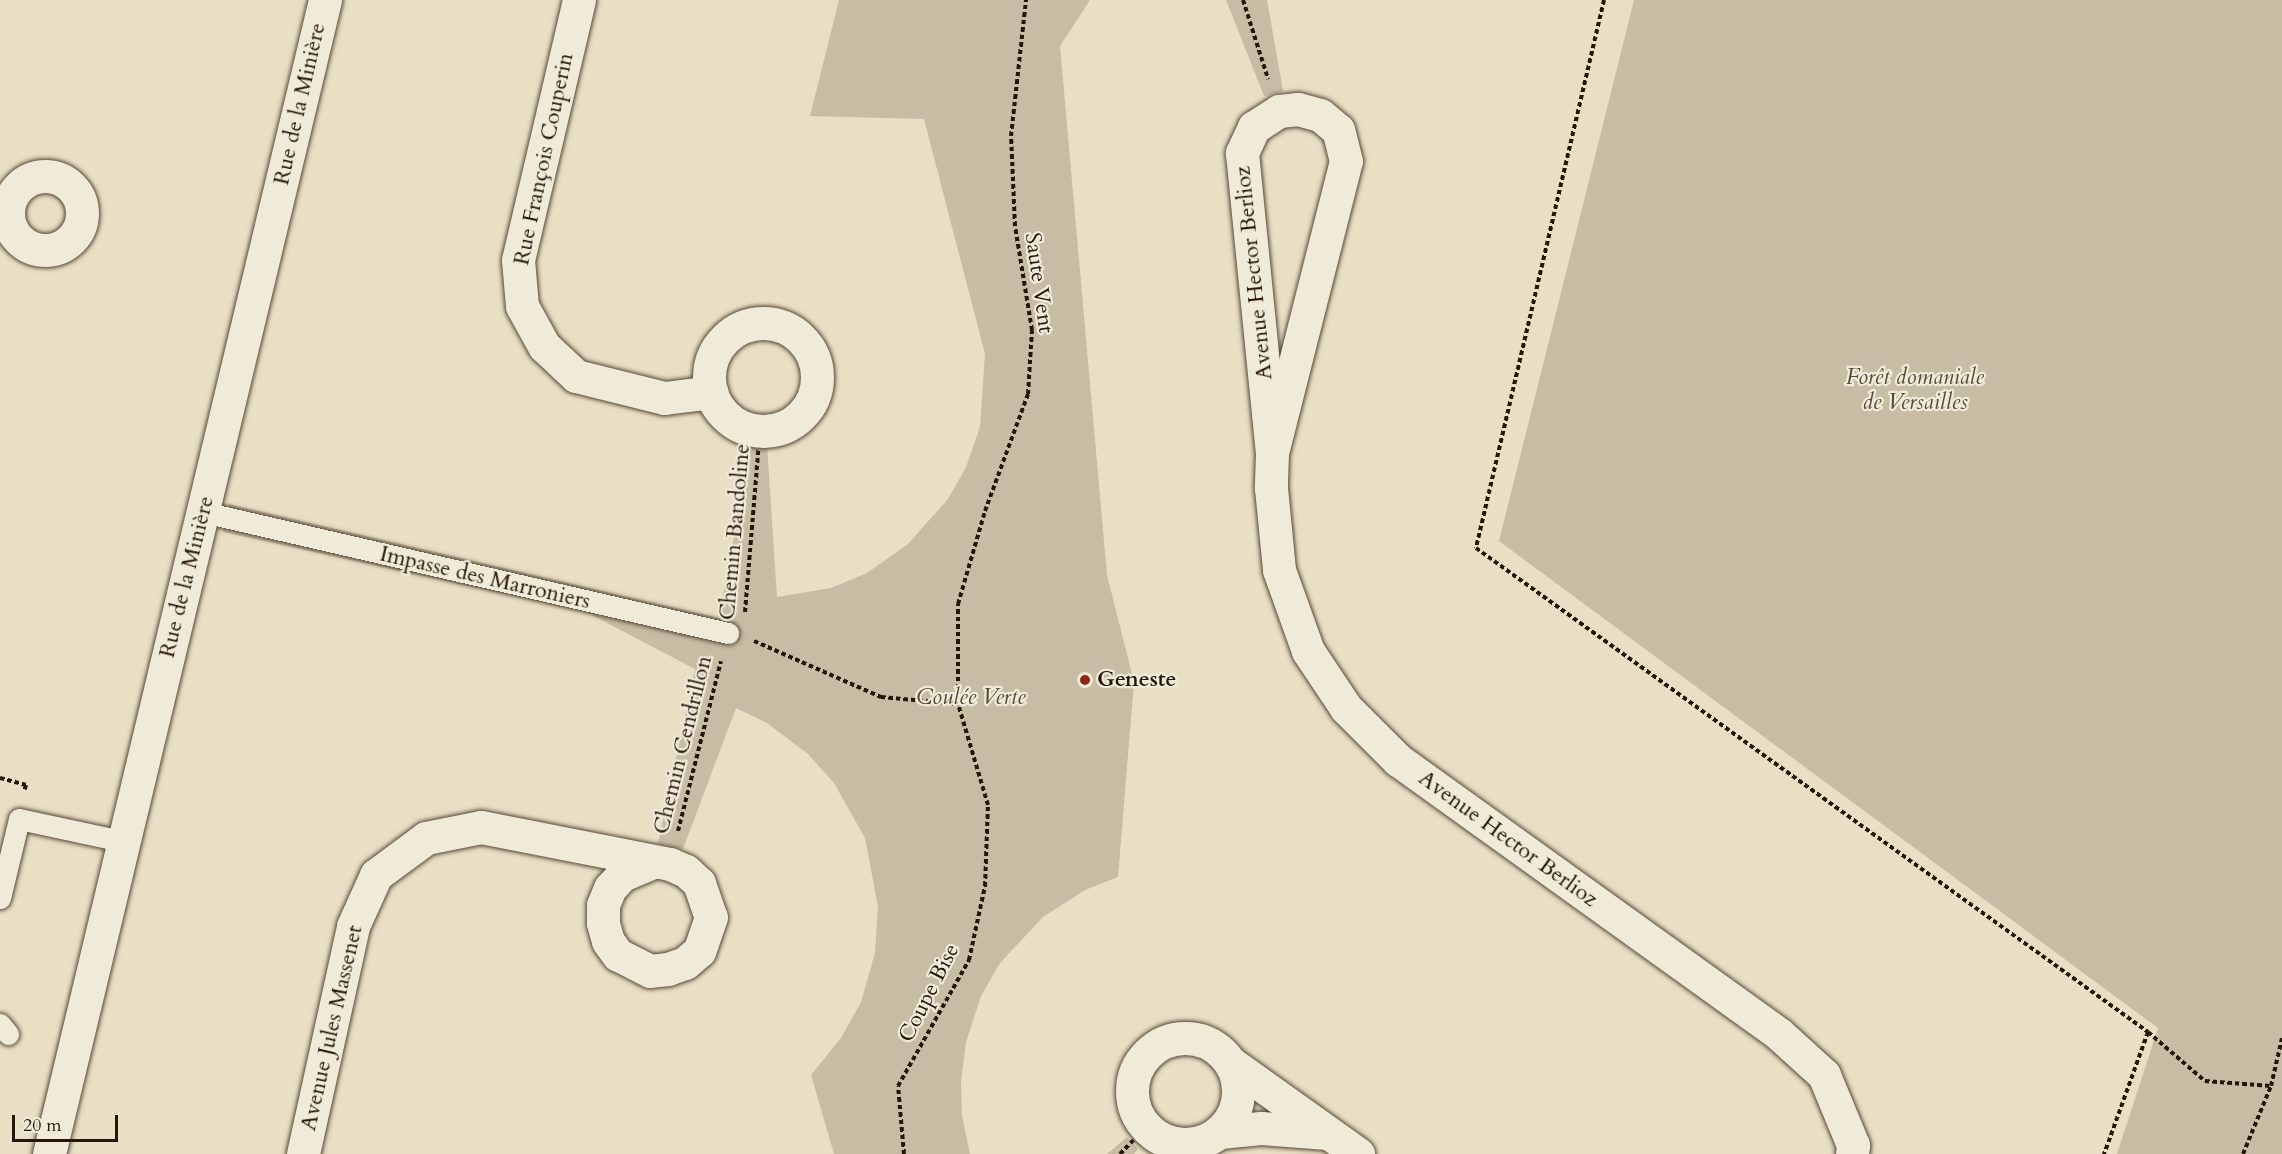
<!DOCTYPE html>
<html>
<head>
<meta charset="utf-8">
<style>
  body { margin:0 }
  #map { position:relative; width:2282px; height:1154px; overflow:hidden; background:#e8dfc4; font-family:Cardo,serif }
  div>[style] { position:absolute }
  .green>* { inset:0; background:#c7bda4 }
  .path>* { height:4px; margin-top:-2px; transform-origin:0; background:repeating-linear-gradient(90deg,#271508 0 4.5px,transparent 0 7.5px) }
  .roads { filter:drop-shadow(0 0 2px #574837) drop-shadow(0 0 2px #574837) }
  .lane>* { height:21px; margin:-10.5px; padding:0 10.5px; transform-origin:10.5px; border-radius:10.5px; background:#f0ead9 }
  .street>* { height:33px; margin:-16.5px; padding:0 16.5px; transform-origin:16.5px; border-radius:16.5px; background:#f0ead9 }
  .street>.ring { margin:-16.5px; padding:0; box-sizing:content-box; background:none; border:33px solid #f0ead9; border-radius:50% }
  .dots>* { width:16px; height:16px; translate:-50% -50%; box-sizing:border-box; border:3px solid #f0ead9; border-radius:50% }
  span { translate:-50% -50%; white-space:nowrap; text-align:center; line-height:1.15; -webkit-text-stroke:4.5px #f0ead9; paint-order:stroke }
  .street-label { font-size:22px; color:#271508 }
  .park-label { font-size:22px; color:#574737; font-style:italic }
  .poi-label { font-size:22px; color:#271508; font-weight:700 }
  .left { translate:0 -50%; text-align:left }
  .scale { position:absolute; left:12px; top:1115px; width:106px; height:27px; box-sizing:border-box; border:3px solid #271508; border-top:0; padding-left:8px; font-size:18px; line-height:21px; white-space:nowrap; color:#271508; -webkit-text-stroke:4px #f0ead9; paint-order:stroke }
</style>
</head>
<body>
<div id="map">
  <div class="green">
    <i style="clip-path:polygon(839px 0,1090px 0,1060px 46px,1107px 575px,1134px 682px,1118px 877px,1085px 890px,1043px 917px,1000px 963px,981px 996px,966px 1042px,961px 1082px,962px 1115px,970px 1154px,834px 1154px,811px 1075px,841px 1038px,861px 1002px,875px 953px,878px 907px,865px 838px,834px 783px,808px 754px,767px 723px,736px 708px,683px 849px,658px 844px,695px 669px,586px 612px,223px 532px,229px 504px,719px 618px,751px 445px,767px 446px,777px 597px,831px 588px,867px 573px,908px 544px,948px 499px,966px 467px,980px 427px,985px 354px,924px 119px,810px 116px)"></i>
    <i style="clip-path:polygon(1226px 0,1267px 0,1283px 91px,1264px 96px)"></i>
    <i style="clip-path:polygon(1634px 0,2282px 0,2282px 1154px,2117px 1154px,2158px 1028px,1499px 541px)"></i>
    <i style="clip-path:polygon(1127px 1137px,1138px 1149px,1134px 1154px,1107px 1154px)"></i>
  </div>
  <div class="path">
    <i style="left:1243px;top:0;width:83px;rotate:72.4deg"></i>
    <i style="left:1604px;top:0;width:563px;rotate:103.15deg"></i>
    <i style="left:1476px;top:548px;width:828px;rotate:35.76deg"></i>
    <i style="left:2148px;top:1032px;width:130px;rotate:109.8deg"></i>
    <i style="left:745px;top:612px;width:182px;rotate:-85.3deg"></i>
    <i style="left:754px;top:641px;width:139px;rotate:23.8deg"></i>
    <i style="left:881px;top:697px;width:77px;rotate:5.2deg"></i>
    <i style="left:0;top:778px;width:27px;rotate:15deg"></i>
    <i style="left:26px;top:785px;width:7px;rotate:106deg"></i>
    <i style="left:678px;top:831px;width:175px;rotate:-75.8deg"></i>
    <i style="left:2148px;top:1032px;width:75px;rotate:40.7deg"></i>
    <i style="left:2205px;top:1081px;width:66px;rotate:4.3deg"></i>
    <i style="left:904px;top:1154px;width:68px;rotate:-95deg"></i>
    <i style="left:898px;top:1086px;width:145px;rotate:-60.6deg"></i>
    <i style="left:969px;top:960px;width:76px;rotate:-77.8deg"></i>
    <i style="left:985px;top:886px;width:81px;rotate:-87.9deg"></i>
    <i style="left:988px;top:805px;width:105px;rotate:-106.5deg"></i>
    <i style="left:958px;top:704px;width:100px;rotate:-90deg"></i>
    <i style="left:958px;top:604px;width:97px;rotate:-73.8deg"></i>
    <i style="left:985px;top:511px;width:125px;rotate:-69.8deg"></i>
    <i style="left:1028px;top:394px;width:64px;rotate:-86.4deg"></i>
    <i style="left:1032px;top:330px;width:105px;rotate:-99.3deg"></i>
    <i style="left:1015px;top:226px;width:90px;rotate:-92.5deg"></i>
    <i style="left:1011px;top:136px;width:137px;rotate:-83.7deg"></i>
    <i style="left:1120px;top:1154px;width:36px;rotate:-46deg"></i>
    <i style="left:2243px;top:1154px;width:74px;rotate:-67.6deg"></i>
    <i style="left:2271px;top:1086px;width:49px;rotate:-77.1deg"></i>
  </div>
  <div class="roads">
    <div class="lane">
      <i style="left:203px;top:512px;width:539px;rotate:12.98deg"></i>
      <i style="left:0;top:898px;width:81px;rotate:-76.5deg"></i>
      <i style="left:19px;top:819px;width:105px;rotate:12.1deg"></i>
      <i style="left:0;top:1024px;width:13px;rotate:51deg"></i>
    </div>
    <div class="street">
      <i style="left:579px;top:0;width:267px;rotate:103.2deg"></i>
      <i style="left:518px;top:260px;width:46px;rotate:85deg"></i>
      <i style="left:522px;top:306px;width:46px;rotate:61.2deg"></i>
      <i style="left:544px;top:346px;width:44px;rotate:43.2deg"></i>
      <i style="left:576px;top:376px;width:91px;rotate:14deg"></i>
      <i style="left:664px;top:398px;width:48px;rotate:-7.1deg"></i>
      <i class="ring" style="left:8px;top:176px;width:41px;height:41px"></i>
      <i class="ring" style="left:709px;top:323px;width:75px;height:75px"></i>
      <i style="left:1272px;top:453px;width:301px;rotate:-75.8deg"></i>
      <i style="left:1346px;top:161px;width:32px;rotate:-104deg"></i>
      <i style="left:1338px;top:130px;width:23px;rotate:-140deg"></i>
      <i style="left:1320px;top:115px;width:23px;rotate:-165deg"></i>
      <i style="left:1298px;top:109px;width:19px;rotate:174deg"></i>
      <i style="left:1279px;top:111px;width:30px;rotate:147deg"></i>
      <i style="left:1254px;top:127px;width:29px;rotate:115deg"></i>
      <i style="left:1242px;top:153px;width:301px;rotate:84.3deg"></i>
      <i style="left:1272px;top:453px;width:35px;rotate:92deg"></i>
      <i style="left:1271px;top:488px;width:82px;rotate:84.4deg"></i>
      <i style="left:1279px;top:570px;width:86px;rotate:70.3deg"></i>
      <i style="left:1308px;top:651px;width:69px;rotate:56.3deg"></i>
      <i style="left:1346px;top:708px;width:74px;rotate:45deg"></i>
      <i style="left:1398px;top:760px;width:469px;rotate:35.7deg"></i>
      <i style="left:1779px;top:1034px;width:61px;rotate:42.3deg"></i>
      <i style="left:1824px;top:1075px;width:76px;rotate:67.5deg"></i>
      <i style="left:1853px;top:1145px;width:9px;rotate:96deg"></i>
      <i class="ring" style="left:1132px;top:1038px;width:73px;height:73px"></i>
      <i style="left:1232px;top:1064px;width:155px;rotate:35.5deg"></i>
      <i style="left:1220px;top:1132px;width:41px;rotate:-5.6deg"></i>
      <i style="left:1261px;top:1128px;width:66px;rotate:4.3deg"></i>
      <i style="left:49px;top:1154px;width:1187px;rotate:-76.55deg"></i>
      <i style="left:303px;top:1154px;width:233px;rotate:-77.6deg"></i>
      <i style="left:353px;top:926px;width:56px;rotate:-65.7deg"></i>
      <i style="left:376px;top:875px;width:62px;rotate:-36.5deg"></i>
      <i style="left:426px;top:838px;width:56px;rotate:-11.3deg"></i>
      <i style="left:481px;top:827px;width:193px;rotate:11.1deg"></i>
      <i style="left:670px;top:864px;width:17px;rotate:24deg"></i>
      <i style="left:686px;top:871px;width:18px;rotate:43deg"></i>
      <i style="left:699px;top:883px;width:36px;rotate:71deg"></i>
      <i style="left:711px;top:917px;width:36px;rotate:109deg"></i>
      <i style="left:699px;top:951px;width:18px;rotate:139deg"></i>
      <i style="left:685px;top:963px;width:18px;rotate:161deg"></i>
      <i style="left:668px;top:969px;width:18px;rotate:174deg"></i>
      <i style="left:650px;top:971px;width:36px;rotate:-153deg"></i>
      <i style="left:618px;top:955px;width:17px;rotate:-126deg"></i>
      <i style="left:608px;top:941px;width:19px;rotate:-106deg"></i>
      <i style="left:603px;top:923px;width:18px;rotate:-90deg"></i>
      <i style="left:603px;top:905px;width:18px;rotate:-68deg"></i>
      <i style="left:610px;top:888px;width:18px;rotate:-47deg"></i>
      <i style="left:622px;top:875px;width:34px;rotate:-23deg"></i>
    </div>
  </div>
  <div class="dots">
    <i style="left:1085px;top:680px;background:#8f2418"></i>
  </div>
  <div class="street-label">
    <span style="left:300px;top:104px;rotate:-77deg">Rue de la Minière</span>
    <span style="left:544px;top:159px;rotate:-78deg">Rue François Couperin</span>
    <span style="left:1254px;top:273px;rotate:-96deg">Avenue Hector Berlioz</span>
    <span style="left:1039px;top:283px;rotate:82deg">Saute Vent</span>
    <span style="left:735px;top:532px;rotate:-85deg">Chemin Bandoline</span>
    <span style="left:187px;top:577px;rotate:-76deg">Rue de la Minière</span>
    <span style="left:485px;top:578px;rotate:13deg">Impasse des Marroniers</span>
    <span style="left:683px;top:745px;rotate:-76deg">Chemin Cendrillon</span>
    <span style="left:1508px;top:839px;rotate:36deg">Avenue Hector Berlioz</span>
    <span style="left:929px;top:993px;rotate:-63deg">Coupe Bise</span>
    <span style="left:332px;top:1028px;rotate:-77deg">Avenue Jules Massenet</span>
  </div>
  <div class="park-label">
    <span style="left:1915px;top:390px">Forêt domaniale<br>de Versailles</span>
    <span style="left:971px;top:698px">Coulée Verte</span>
  </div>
  <div class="poi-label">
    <span class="left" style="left:1097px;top:680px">Geneste</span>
  </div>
  <div class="scale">20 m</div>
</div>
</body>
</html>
